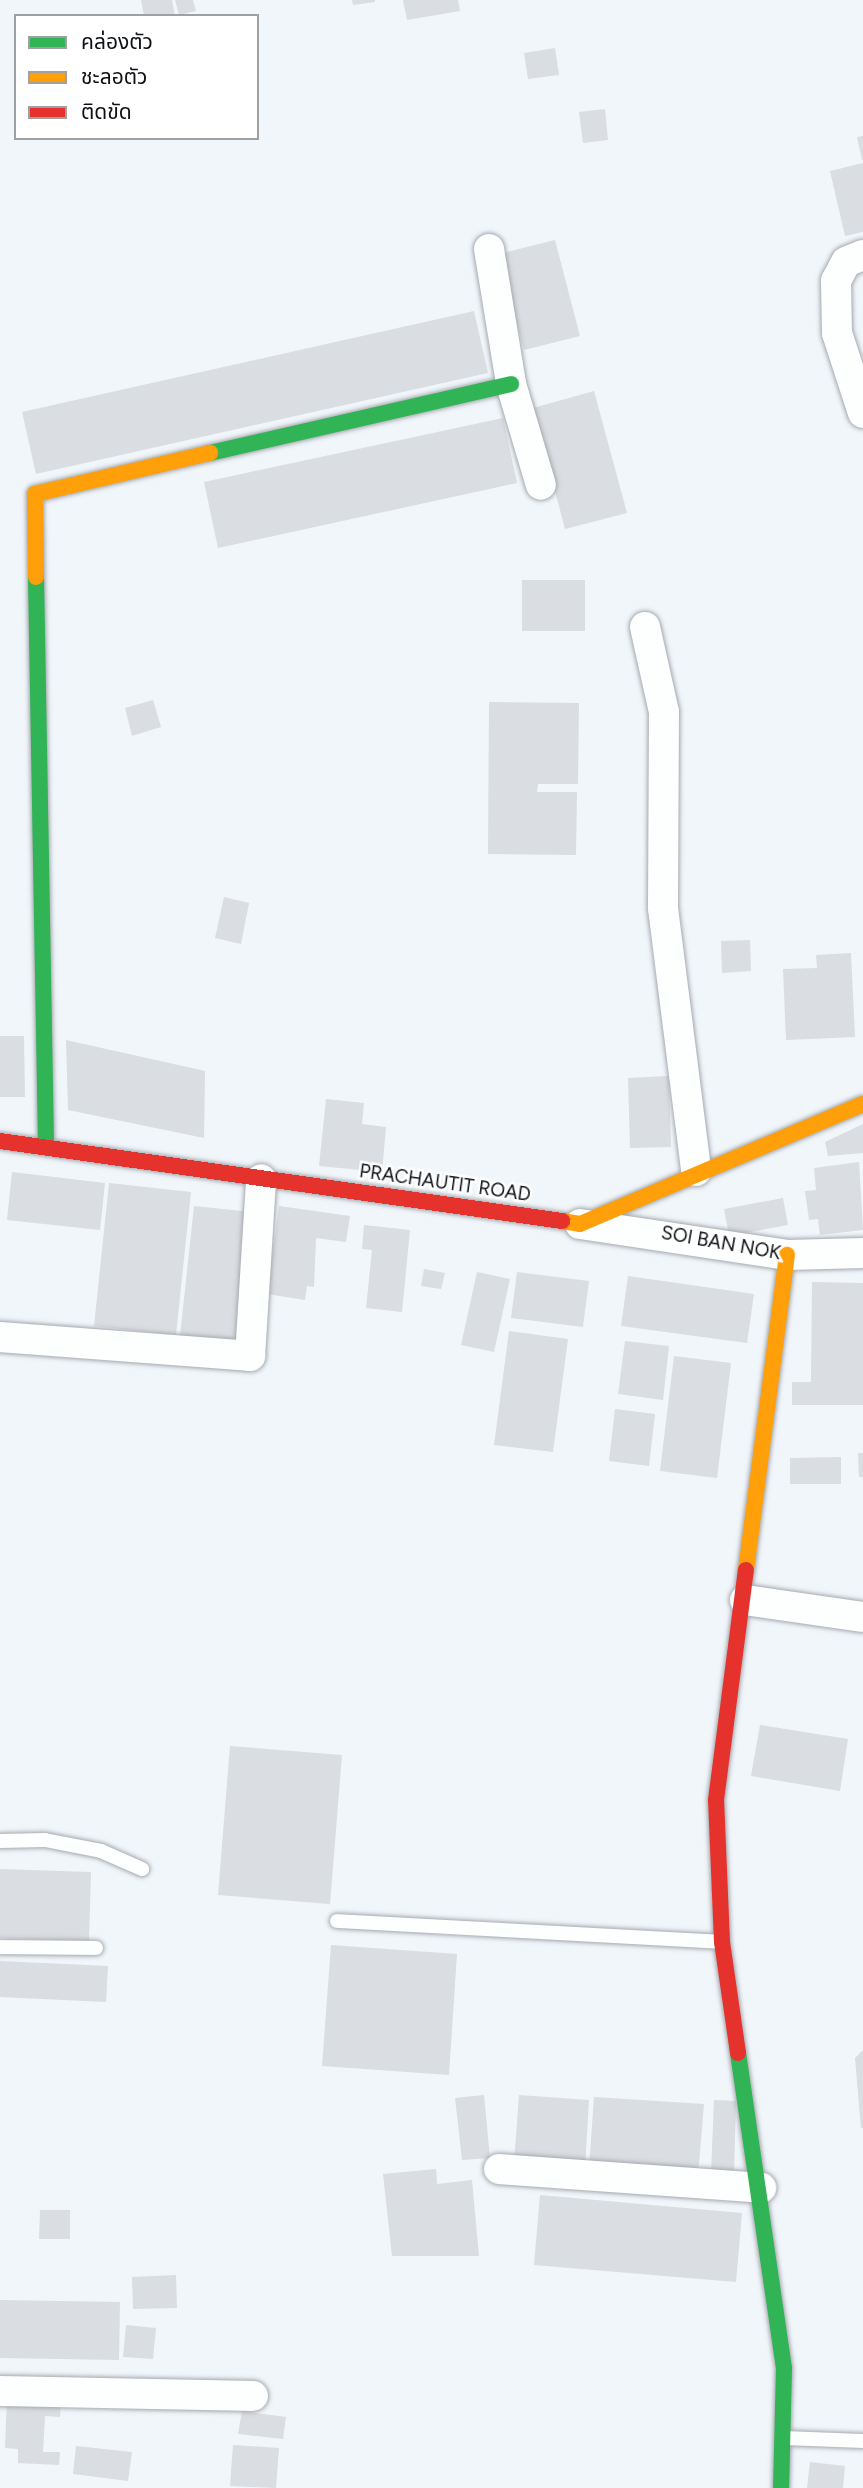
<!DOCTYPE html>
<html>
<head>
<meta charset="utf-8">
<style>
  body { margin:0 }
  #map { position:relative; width:863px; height:2488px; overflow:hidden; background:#f1f6fb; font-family:Figtree,"Noto Sans Thai",sans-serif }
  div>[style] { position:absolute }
  .building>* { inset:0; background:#dadde1 }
  .roads { filter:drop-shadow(0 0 2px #a6aaaf) drop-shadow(0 0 2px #a6aaaf) }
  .lane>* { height:14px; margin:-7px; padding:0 7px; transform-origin:7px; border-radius:7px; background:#fdfefe }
  .street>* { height:30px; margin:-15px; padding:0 15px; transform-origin:15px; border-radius:15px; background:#fdfefe }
  .fast>* { height:16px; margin:-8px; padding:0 8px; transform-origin:8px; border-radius:8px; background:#30b455 }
  .slow>* { height:16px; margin:-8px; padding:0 8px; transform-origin:8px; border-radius:8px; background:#ff9f0a }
  .jam>* { height:16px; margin:-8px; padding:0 8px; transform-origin:8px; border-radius:8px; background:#e5322d }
  span { translate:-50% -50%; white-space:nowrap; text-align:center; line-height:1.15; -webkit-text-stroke:5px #fff; paint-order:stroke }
  .street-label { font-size:19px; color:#0e1115 }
  .legend { position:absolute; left:14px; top:14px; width:245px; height:126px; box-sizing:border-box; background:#fff; border:2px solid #9fa0a1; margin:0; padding:9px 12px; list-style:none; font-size:21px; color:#0e1115 }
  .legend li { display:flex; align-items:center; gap:14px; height:35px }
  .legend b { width:35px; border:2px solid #9fa0a1 }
</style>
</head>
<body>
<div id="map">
  <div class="building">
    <i style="clip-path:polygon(141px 0,172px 0,175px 16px,144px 16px)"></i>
    <i style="clip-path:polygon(175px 0,193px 0,196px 11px,179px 15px)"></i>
    <i style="clip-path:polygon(352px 0,375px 0,375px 2px,353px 5px)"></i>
    <i style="clip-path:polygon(403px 0,458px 0,460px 11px,407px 20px)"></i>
    <i style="clip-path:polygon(555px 48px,559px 75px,528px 79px,524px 53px)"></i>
    <i style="clip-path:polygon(605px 109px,608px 140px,583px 143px,579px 112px)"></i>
    <i style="clip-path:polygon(863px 136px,863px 160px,862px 160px,857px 137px)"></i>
    <i style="clip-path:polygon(863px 163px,863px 232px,845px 236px,830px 171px)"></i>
    <i style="clip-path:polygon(555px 240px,580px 336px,524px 350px,499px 254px)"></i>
    <i style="clip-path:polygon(474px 311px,488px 373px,36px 474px,22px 412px)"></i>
    <i style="clip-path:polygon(594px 391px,627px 513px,565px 529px,533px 408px)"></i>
    <i style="clip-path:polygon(503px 418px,517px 483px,218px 548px,204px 482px)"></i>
    <i style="clip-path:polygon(522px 580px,585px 580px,585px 631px,522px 631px)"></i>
    <i style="clip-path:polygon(153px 700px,161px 727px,132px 736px,125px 708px)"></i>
    <i style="clip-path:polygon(489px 702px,579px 703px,578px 784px,538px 784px,537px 792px,577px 792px,576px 855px,488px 854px)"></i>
    <i style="clip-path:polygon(224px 897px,249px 903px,241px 944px,215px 938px)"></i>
    <i style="clip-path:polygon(750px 940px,751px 971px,722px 973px,721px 941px)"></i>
    <i style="clip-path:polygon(851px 953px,855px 1037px,786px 1040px,783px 969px,817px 968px,816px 955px)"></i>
    <i style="clip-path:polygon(0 1036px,24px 1036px,25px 1097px,0 1097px)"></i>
    <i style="clip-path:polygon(66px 1040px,205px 1071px,204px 1138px,68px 1110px)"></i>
    <i style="clip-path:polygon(669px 1076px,671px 1147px,630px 1148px,628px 1078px)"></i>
    <i style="clip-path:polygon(326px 1099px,364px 1103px,362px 1124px,386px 1127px,382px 1172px,319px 1166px)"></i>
    <i style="clip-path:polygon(863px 1124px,863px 1153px,828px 1156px,825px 1142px)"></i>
    <i style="clip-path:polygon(859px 1162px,863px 1230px,820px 1235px,818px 1219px,809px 1220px,805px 1191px,816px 1190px,814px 1168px)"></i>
    <i style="clip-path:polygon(12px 1172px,105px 1183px,100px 1230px,7px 1220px)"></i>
    <i style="clip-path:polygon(109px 1183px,191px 1192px,176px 1335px,94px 1326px)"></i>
    <i style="clip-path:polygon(783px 1198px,788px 1225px,729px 1236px,724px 1209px)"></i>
    <i style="clip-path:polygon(194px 1206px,252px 1212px,239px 1342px,180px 1336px)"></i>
    <i style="clip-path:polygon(279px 1206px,350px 1216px,346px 1242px,316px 1238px,314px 1287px,307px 1286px,305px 1300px,267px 1294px)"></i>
    <i style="clip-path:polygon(364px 1225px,410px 1230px,402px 1312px,366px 1308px,372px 1250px,362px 1249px)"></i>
    <i style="clip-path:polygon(424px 1269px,445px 1273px,441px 1289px,421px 1286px)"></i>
    <i style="clip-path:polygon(477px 1272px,510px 1279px,494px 1352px,461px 1345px)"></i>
    <i style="clip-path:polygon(517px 1272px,589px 1281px,583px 1327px,511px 1318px)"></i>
    <i style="clip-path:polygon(628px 1276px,754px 1294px,747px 1343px,621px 1326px)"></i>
    <i style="clip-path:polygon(812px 1282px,863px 1283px,863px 1405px,792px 1405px,792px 1382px,811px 1382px)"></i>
    <i style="clip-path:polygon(509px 1331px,568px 1339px,553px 1452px,494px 1445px)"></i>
    <i style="clip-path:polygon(625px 1341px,669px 1346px,663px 1400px,618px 1394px)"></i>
    <i style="clip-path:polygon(674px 1356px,731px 1363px,717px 1478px,660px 1471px)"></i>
    <i style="clip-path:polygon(615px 1409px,655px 1414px,649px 1466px,609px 1461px)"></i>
    <i style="clip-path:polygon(858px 1453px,863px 1453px,863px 1477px,859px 1477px)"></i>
    <i style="clip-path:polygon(841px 1457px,841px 1484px,790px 1484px,790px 1458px)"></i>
    <i style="clip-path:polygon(760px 1725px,848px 1739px,840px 1791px,751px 1776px)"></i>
    <i style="clip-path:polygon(230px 1746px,342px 1755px,330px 1904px,218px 1895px)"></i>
    <i style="clip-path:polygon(0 1869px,91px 1872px,89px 1941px,0 1938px)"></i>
    <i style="clip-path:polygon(331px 1945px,457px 1954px,449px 2075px,322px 2066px)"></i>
    <i style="clip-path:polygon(0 1961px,108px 1966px,106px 2002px,0 1997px)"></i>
    <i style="clip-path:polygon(863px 2050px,863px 2128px,861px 2128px,855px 2058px)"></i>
    <i style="clip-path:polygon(484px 2095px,490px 2158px,462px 2160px,455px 2098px)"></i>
    <i style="clip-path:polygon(519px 2095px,589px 2100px,585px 2168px,514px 2163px)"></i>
    <i style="clip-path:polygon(594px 2097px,704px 2104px,698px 2176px,589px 2169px)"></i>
    <i style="clip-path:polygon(714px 2100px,736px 2101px,734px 2173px,711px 2173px)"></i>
    <i style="clip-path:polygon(436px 2169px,437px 2184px,472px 2180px,479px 2256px,392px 2256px,383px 2174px)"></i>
    <i style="clip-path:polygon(540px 2195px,742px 2213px,736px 2282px,534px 2265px)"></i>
    <i style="clip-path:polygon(40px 2210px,70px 2210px,70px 2239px,39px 2239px)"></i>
    <i style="clip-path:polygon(176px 2275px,177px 2308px,133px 2309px,132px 2277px)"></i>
    <i style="clip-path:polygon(0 2300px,120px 2302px,119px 2360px,0 2358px)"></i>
    <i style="clip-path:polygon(126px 2325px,156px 2328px,153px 2359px,123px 2357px)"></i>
    <i style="clip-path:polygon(7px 2398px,61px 2401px,60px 2417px,45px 2416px,43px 2452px,60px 2452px,59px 2465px,18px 2463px,18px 2449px,5px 2448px)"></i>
    <i style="clip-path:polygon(242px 2411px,286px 2417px,283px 2439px,238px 2434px)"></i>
    <i style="clip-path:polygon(233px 2445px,279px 2448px,276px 2488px,230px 2486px)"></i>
    <i style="clip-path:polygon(76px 2446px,132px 2452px,128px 2481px,73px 2474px)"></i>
    <i style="clip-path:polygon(810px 2462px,845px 2466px,843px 2488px,807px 2488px)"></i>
  </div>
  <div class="roads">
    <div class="lane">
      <i style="left:0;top:1841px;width:45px;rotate:-1.3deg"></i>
      <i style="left:45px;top:1840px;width:57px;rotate:11.1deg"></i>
      <i style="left:101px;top:1851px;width:45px;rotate:23.7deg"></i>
      <i style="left:337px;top:1921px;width:385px;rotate:3.1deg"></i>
      <i style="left:0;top:1947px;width:96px;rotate:0.6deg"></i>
      <i style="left:784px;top:2438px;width:79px;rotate:2.2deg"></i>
    </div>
    <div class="street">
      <i style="left:489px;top:249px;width:137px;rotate:80.7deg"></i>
      <i style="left:511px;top:384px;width:105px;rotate:73.5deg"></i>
      <i style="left:863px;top:255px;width:18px;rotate:158deg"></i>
      <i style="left:846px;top:262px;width:21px;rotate:118deg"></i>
      <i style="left:836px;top:281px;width:52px;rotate:88.9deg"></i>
      <i style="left:837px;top:333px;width:84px;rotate:72deg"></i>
      <i style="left:645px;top:627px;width:87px;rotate:77.4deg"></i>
      <i style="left:664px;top:712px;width:196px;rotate:90.3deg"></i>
      <i style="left:663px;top:908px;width:265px;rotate:82.8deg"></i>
      <i style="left:580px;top:1224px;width:209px;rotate:8.5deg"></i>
      <i style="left:787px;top:1255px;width:76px;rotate:-1.5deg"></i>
      <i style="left:0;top:1337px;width:251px;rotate:4.3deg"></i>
      <i style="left:250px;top:1356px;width:177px;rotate:-86.4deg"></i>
      <i style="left:745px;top:1600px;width:119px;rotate:8.2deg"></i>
      <i style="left:499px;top:2169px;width:263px;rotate:4.1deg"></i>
      <i style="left:0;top:2391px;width:253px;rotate:1.1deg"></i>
    </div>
    <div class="fast">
      <i style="left:210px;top:453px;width:309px;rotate:-12.9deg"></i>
      <i style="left:36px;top:577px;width:570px;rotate:88.99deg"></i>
      <i style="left:738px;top:2053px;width:318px;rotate:81.7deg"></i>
      <i style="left:784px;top:2368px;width:120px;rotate:91.4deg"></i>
    </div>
    <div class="slow">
      <i style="left:36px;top:577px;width:83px;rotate:-90.7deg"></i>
      <i style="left:35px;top:494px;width:180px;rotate:-13.2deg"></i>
      <i style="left:562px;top:1221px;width:18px;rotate:9deg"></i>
      <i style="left:580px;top:1224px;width:307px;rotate:-23deg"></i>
      <i style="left:746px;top:1570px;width:318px;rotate:-82.6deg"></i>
    </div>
    <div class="jam">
      <i style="left:0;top:1141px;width:568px;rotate:8.1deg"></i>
      <i style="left:738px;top:2053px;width:112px;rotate:-98.2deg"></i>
      <i style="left:722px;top:1942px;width:142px;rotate:-92.4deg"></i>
      <i style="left:716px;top:1800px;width:232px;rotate:-82.6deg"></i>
    </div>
  </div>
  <div class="street-label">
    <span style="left:445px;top:1183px;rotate:8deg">PRACHAUTIT ROAD</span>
    <span style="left:721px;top:1243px;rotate:10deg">SOI BAN NOK</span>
  </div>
  <ul class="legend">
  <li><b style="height:9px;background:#30b455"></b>คล่องตัว</li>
  <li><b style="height:9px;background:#ff9f0a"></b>ชะลอตัว</li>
  <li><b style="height:9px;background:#e5322d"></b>ติดขัด</li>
  </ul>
</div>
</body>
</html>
